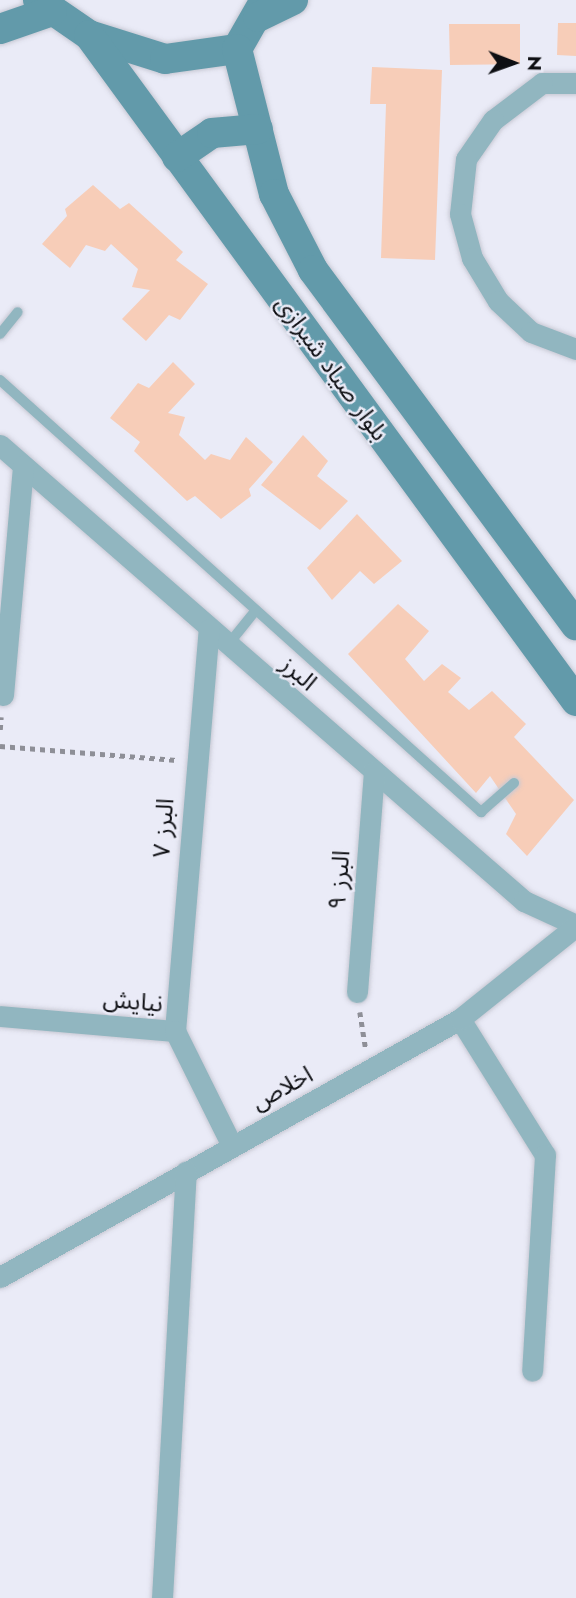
<!DOCTYPE html>
<html>
<head>
<meta charset="utf-8">
<style>
  body { margin:0 }
  #map { position:relative; width:576px; height:1598px; overflow:hidden; background:#eaebf7; font-family:Jost,"Noto Sans Arabic",sans-serif }
  div>[style] { position:absolute }
  .building>* { inset:0; background:#f7cdb8 }
  .path>* { height:4.5px; margin-top:-2.25px; transform-origin:0; background:repeating-linear-gradient(90deg,#8e8f97 0 5px,transparent 0 10px) }
  .roads { filter:drop-shadow(0 0 2px #c7c8d3) drop-shadow(0 0 2px #c7c8d3) }
  .service>* { height:10px; margin:-5px; padding:0 5px; transform-origin:5px; border-radius:5px; background:#91b6c0 }
  .minor>* { height:21px; margin:-10.5px; padding:0 10.5px; transform-origin:10.5px; border-radius:10.5px; background:#91b6c0 }
  .secondary>* { height:30px; margin:-15px; padding:0 15px; transform-origin:15px; border-radius:15px; background:#629aaa }
  span { translate:-50% -50%; white-space:nowrap; text-align:center; line-height:1.15; -webkit-text-stroke:5px #eaebf7; paint-order:stroke }
  .street-label { font-size:24px; color:#0e0f13 }
  .north { position:absolute; left:478px; top:28px; width:70px; height:70px; -webkit-text-stroke:5px #eaebf7; paint-order:stroke; rotate:91deg; font-size:19px; font-weight:700; line-height:28px; text-align:center; color:#0e0f13 }
  .north::after { content:''; display:block; margin:auto; width:24px; height:32px; background:#0e0f13; clip-path:polygon(50% 0,100% 100%,50% 72%,0 100%) }
</style>
</head>
<body>
<div id="map">
  <div class="building">
    <i style="clip-path:polygon(558px 23px,576px 23px,576px 56px,557px 55px)"></i>
    <i style="clip-path:polygon(449px 24px,520px 24px,520px 64px,450px 65px)"></i>
    <i style="clip-path:polygon(372px 67px,442px 70px,435px 260px,381px 258px,386px 104px,370px 104px)"></i>
    <i style="clip-path:polygon(93px 185px,120px 209px,129px 203px,183px 252px,176px 260px,208px 284px,180px 320px,169px 315px,146px 341px,122px 319px,150px 290px,132px 287px,138px 269px,111px 244px,105px 251px,86px 245px,70px 268px,42px 244px,67px 216px,65px 209px)"></i>
    <i style="clip-path:polygon(173px 362px,195px 384px,168px 413px,185px 417px,179px 435px,205px 460px,211px 454px,230px 460px,246px 437px,273px 462px,249px 489px,251px 496px,221px 519px,195px 496px,187px 501px,134px 451px,140px 442px,110px 418px,138px 383px,149px 388px)"></i>
    <i style="clip-path:polygon(303px 435px,328px 461px,317px 476px,348px 501px,320px 530px,261px 485px)"></i>
    <i style="clip-path:polygon(357px 514px,402px 561px,374px 584px,360px 571px,332px 600px,307px 568px)"></i>
    <i style="clip-path:polygon(398px 604px,429px 631px,405px 659px,424px 681px,442px 664px,461px 678px,448px 692px,469px 710px,492px 691px,526px 724px,514px 737px,574px 800px,527px 856px,506px 834px,516px 814px,490px 776px,476px 793px,348px 654px)"></i>
  </div>
  <div class="path">
    <i style="left:0;top:730px;width:13px;rotate:-86deg"></i>
    <i style="left:0;top:746px;width:177px;rotate:4.5deg"></i>
    <i style="left:360px;top:1012px;width:36px;rotate:81deg"></i>
  </div>
  <div class="roads">
    <div class="service">
      <i style="left:0;top:334px;width:28px;rotate:-51deg"></i>
      <i style="left:0;top:380px;width:647px;rotate:41.93deg"></i>
      <i style="left:481px;top:812px;width:44px;rotate:-41.3deg"></i>
      <i style="left:227px;top:646px;width:46px;rotate:-51.1deg"></i>
    </div>
    <div class="minor">
      <i style="left:576px;top:83px;width:34px;rotate:180deg"></i>
      <i style="left:542px;top:83px;width:61px;rotate:142.9deg"></i>
      <i style="left:493px;top:120px;width:47px;rotate:124.7deg"></i>
      <i style="left:466px;top:159px;width:55px;rotate:96.2deg"></i>
      <i style="left:460px;top:214px;width:46px;rotate:74.7deg"></i>
      <i style="left:472px;top:258px;width:50px;rotate:58.8deg"></i>
      <i style="left:498px;top:301px;width:45px;rotate:43.2deg"></i>
      <i style="left:531px;top:332px;width:48px;rotate:20.7deg"></i>
      <i style="left:0;top:445px;width:695px;rotate:41.03deg"></i>
      <i style="left:524px;top:901px;width:57px;rotate:24.8deg"></i>
      <i style="left:3px;top:695px;width:230px;rotate:-85deg"></i>
      <i style="left:357px;top:992px;width:221px;rotate:-85.6deg"></i>
      <i style="left:0;top:1016px;width:176px;rotate:4.9deg"></i>
      <i style="left:460px;top:1019px;width:160px;rotate:58deg"></i>
      <i style="left:545px;top:1155px;width:216px;rotate:93.4deg"></i>
      <i style="left:175px;top:1031px;width:403px;rotate:-85.2deg"></i>
      <i style="left:175px;top:1031px;width:128px;rotate:63.6deg"></i>
      <i style="left:0;top:1277px;width:527px;rotate:-29.29deg"></i>
      <i style="left:460px;top:1019px;width:149px;rotate:-38.7deg"></i>
      <i style="left:162px;top:1598px;width:427px;rotate:-86.8deg"></i>
    </div>
    <div class="secondary">
      <i style="left:38px;top:0;width:62px;rotate:34.5deg"></i>
      <i style="left:89px;top:35px;width:80px;rotate:17.5deg"></i>
      <i style="left:165px;top:59px;width:73px;rotate:-7.9deg"></i>
      <i style="left:237px;top:49px;width:56px;rotate:-60.3deg"></i>
      <i style="left:258px;top:17px;width:39px;rotate:-26deg"></i>
      <i style="left:0;top:29px;width:55px;rotate:-19.1deg"></i>
      <i style="left:89px;top:35px;width:825px;rotate:53.82deg"></i>
      <i style="left:237px;top:49px;width:150px;rotate:75.7deg"></i>
      <i style="left:274px;top:194px;width:85px;rotate:62.8deg"></i>
      <i style="left:313px;top:270px;width:442px;rotate:53.5deg"></i>
      <i style="left:177px;top:157px;width:42px;rotate:-34.4deg"></i>
      <i style="left:212px;top:133px;width:46px;rotate:-5deg"></i>
    </div>
  </div>
  <div class="street-label">
    <span style="left:332px;top:368px;rotate:54deg">بلوار صیاد شیرازی</span>
    <span style="left:299px;top:673px;rotate:41deg">البرز</span>
    <span style="left:163px;top:828px;rotate:-86deg">البرز ۷</span>
    <span style="left:339px;top:880px;rotate:-86deg">البرز ۹</span>
    <span style="left:133px;top:1001px;rotate:5deg">نیایش</span>
    <span style="left:282px;top:1088px;rotate:-29deg">اخلاص</span>
  </div>
  <div class="north">N</div>
</div>
</body>
</html>
